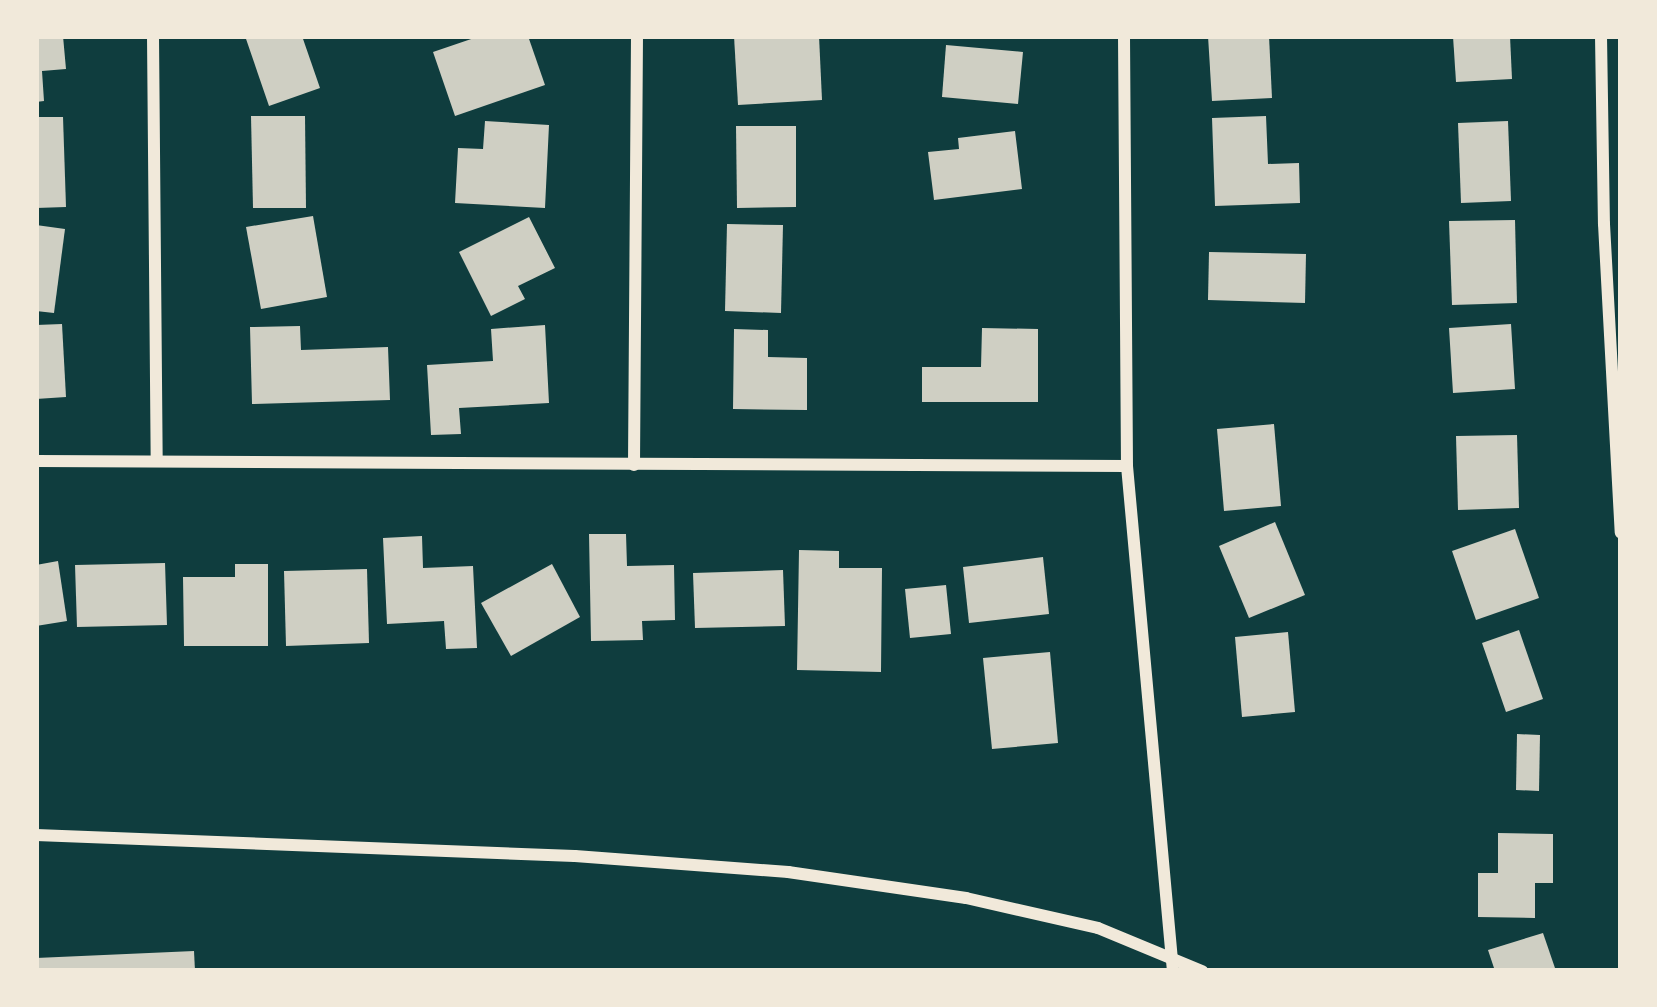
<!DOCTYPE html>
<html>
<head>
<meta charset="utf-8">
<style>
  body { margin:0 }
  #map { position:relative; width:1657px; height:1007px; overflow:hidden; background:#0f3d3e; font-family:Figtree,sans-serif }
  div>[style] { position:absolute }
  .building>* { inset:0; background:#cfcfc3 }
  .minor>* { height:12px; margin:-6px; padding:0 6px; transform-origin:6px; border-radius:6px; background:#f1e9da }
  span { translate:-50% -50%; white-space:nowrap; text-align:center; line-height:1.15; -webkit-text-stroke:9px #f1e9da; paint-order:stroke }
  .frame { position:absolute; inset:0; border:39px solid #f1e9da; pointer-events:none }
</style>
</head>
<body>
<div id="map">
  <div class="building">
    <i style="clip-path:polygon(36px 36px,63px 36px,66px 69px,42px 71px,44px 101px,36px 102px)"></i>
    <i style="clip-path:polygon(245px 36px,302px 36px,320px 88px,269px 106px)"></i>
    <i style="clip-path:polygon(480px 36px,528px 36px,545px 85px,455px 116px,433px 52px)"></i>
    <i style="clip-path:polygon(734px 36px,819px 36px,822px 100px,738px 105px)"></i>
    <i style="clip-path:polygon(1208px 36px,1269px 36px,1272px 98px,1212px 101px)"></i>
    <i style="clip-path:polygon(1453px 36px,1510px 36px,1512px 79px,1456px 82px)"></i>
    <i style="clip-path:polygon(946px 45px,1023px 52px,1018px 104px,942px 97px)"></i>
    <i style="clip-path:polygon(251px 116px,305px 116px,306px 208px,253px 208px)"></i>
    <i style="clip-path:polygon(1266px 116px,1268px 164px,1299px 163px,1300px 203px,1215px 206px,1212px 118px)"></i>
    <i style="clip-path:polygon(36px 117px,63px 117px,66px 207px,36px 208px)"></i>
    <i style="clip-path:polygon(485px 121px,549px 125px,545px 208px,455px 203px,458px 148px,483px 149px)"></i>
    <i style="clip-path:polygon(1508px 121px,1511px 201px,1461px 203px,1458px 123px)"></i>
    <i style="clip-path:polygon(736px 126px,796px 126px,796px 207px,737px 208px)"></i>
    <i style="clip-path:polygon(1015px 131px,1022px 189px,934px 200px,928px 152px,959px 149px,958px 138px)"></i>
    <i style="clip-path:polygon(313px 216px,327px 297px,261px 309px,246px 227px)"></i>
    <i style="clip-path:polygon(529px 217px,555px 268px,518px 286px,525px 299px,491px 316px,459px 252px)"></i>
    <i style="clip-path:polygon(1515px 220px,1517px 303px,1452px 305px,1449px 221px)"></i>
    <i style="clip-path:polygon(727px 224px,783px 225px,781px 313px,725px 311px)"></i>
    <i style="clip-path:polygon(36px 225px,65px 229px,54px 313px,36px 311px)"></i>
    <i style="clip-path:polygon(1209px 252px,1306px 254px,1305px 303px,1208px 300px)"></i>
    <i style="clip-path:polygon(62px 324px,66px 397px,36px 399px,36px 325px)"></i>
    <i style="clip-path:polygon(1511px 324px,1515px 389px,1453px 393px,1449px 328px)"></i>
    <i style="clip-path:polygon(545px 325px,549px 403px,459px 408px,461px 434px,431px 435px,427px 365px,493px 361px,491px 329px)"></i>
    <i style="clip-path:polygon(300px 326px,301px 350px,388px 347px,390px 400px,252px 404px,250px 327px)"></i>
    <i style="clip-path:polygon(982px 328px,1038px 329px,1038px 402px,922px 402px,922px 367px,981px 367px)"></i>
    <i style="clip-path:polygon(734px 329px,768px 330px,768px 357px,807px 358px,807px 410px,733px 409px)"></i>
    <i style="clip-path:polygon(1274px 424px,1281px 506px,1224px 511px,1217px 429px)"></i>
    <i style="clip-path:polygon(1517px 435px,1519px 508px,1458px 510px,1456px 436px)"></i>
    <i style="clip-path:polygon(1275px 522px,1305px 595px,1249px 618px,1219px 546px)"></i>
    <i style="clip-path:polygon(1515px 529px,1539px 598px,1476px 620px,1452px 551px)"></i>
    <i style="clip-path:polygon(589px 534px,626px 534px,627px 566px,674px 565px,675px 620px,642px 621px,643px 640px,591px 641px)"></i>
    <i style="clip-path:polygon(422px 536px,423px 568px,473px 566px,477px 648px,446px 649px,444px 621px,387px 624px,383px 538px)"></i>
    <i style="clip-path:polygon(799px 550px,839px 551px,839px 568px,882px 568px,881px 672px,797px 670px)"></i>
    <i style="clip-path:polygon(1043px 557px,1049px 614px,969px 623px,963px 567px)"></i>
    <i style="clip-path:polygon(58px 561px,67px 621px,36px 626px,36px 565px)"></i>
    <i style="clip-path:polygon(165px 563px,167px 625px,77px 627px,75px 565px)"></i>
    <i style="clip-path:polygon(235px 564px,268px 564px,268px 646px,184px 646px,183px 577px,235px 577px)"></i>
    <i style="clip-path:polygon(552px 564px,580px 617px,511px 656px,481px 603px)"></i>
    <i style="clip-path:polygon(367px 569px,369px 643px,286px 646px,284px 571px)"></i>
    <i style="clip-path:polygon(783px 570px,785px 626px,695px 628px,693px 573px)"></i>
    <i style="clip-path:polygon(946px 585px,951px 634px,910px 638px,905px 589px)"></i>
    <i style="clip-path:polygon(1519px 630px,1543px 699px,1506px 712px,1482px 643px)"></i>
    <i style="clip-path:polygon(1288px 632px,1295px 712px,1242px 717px,1235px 637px)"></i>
    <i style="clip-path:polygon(1050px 652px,1058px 743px,992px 749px,983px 658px)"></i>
    <i style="clip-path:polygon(1517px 734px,1540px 735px,1539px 791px,1516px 790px)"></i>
    <i style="clip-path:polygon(1498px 833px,1553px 834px,1553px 883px,1535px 883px,1535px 918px,1478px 917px,1478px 873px,1498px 873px)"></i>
    <i style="clip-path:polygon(1543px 933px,1556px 971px,1495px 971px,1488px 950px)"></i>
    <i style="clip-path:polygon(194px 951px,195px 971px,36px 971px,36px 958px)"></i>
  </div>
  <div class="minor">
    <i style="left:153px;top:36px;width:425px;rotate:89.5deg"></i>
    <i style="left:1124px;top:36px;width:430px;rotate:89.6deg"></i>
    <i style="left:1127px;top:466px;width:507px;rotate:84.8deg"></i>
    <i style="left:1601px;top:36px;width:188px;rotate:89.1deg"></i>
    <i style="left:1604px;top:224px;width:309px;rotate:86.9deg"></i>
    <i style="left:36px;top:461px;width:1091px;rotate:0.26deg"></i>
    <i style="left:634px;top:465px;width:429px;rotate:-89.6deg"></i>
    <i style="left:36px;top:835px;width:539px;rotate:2.23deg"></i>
    <i style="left:575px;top:856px;width:214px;rotate:4.3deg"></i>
    <i style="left:788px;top:872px;width:180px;rotate:8.3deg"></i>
    <i style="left:966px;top:898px;width:135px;rotate:12.8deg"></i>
    <i style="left:1098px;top:928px;width:113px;rotate:22.5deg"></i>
  </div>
  <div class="frame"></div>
</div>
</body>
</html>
